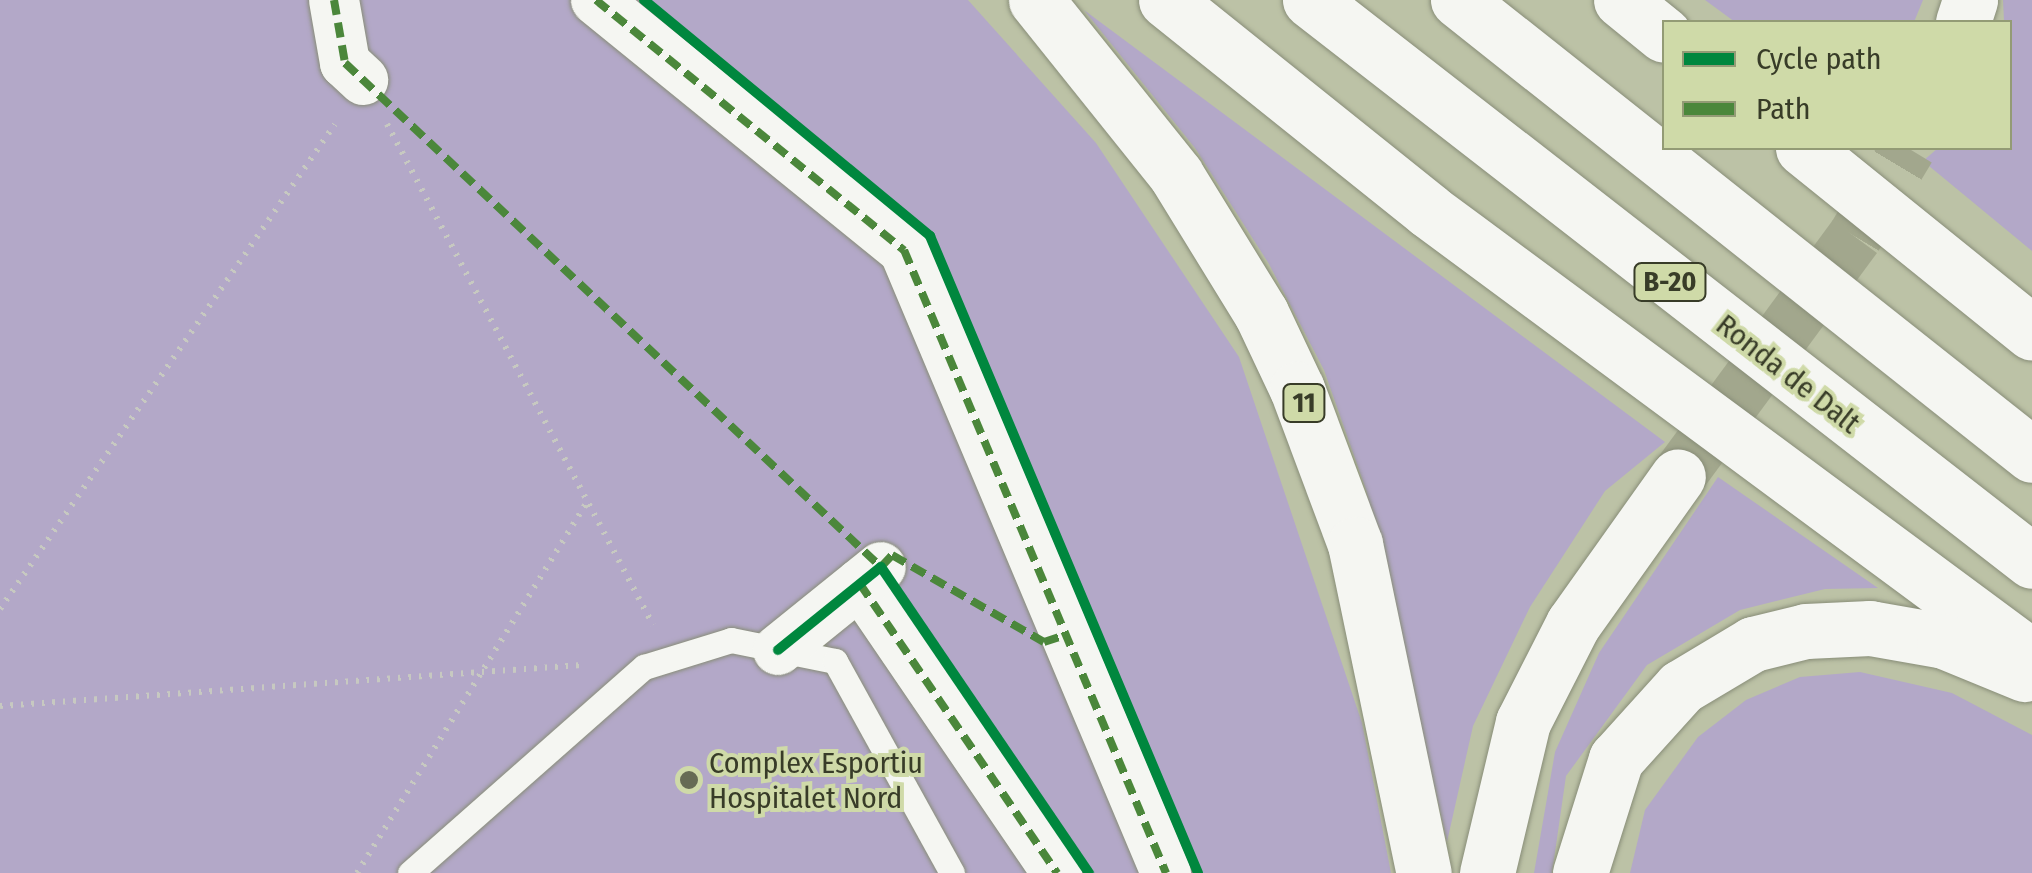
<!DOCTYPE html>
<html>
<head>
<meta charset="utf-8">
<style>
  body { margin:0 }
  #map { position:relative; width:2032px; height:873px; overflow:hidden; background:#bcc2a6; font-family:"Fira Sans Condensed",sans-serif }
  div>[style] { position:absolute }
  .green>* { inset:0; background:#b3a8c8 }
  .highway-tunnel>* { height:55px; margin-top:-27.5px; transform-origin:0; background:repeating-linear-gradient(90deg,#a2a78d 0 55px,transparent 0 83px) }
  .path>* { height:6px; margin-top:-3px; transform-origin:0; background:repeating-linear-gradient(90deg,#c7c9c1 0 2.5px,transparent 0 10.5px) }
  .roads { filter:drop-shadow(0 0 2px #888d78) drop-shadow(0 0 2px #888d78) }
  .lane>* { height:25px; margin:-12.5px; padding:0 12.5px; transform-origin:12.5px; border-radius:12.5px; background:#f5f6f2 }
  .street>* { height:50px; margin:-25px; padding:0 25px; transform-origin:25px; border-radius:25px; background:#f5f6f2 }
  .highway>* { height:55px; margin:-27.5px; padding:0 27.5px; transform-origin:27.5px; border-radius:27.5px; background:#f5f6f2 }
  .quiet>* { height:8px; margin-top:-4px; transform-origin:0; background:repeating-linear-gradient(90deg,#4b873b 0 15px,transparent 0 23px) }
  .cycleway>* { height:10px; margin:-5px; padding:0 5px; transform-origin:5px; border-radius:5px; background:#00873e }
  .dots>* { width:28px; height:28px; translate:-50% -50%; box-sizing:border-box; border:5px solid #cfdaa8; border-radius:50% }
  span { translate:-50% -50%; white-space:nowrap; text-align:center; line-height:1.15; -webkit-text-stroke:8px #cfdaa8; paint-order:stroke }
  .shield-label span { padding:2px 8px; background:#cfdaa8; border:2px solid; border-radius:8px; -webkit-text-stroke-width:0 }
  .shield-label { font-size:28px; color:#383c28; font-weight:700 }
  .street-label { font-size:30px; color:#383c28 }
  .poi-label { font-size:30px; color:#383c28 }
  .left { translate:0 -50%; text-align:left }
  .legend { position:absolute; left:1662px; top:20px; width:350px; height:130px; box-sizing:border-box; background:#cfdaa8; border:2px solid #939b75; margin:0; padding:12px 18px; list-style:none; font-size:30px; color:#383c28 }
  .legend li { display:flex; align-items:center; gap:20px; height:50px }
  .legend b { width:50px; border:2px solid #939b75 }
</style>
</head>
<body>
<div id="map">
  <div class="green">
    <i style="clip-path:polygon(0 0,968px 0,1096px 143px,1239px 357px,1362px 723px,1391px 873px,0 873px)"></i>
    <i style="clip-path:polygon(1705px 0,1923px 0,1914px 22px,1735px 22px)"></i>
    <i style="clip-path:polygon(2003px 0,2032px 0,2032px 251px,1923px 161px,1938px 148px,2010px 148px)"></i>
    <i style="clip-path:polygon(1084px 10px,1665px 442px,1605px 491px,1530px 607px,1473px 726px,1447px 842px,1366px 490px,1324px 370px,1269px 264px,1195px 148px)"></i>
    <i style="clip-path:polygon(1718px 477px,1878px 588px,1825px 589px,1740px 610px,1647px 665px,1566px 776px,1552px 873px,1534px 873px,1555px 752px,1599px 653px)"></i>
    <i style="clip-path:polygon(1860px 672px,1952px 693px,2032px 735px,2032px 873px,1630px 873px,1645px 810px,1698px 737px,1746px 700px,1800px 677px)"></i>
  </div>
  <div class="highway-tunnel">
    <i style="left:1678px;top:476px;width:298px;rotate:-53.6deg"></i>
    <i style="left:1855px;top:236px;width:103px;rotate:-58.9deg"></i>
  </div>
  <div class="path">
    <i style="left:387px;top:124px;width:567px;rotate:62.03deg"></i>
    <i style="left:0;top:609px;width:589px;rotate:-55.37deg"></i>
    <i style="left:0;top:706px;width:583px;rotate:-4.03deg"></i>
    <i style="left:357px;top:873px;width:437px;rotate:-58.2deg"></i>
  </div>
  <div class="roads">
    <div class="lane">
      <i style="left:410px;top:873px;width:312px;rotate:-41.4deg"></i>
      <i style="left:644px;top:667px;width:91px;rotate:-17.2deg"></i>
      <i style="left:731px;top:640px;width:106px;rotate:11.4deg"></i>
      <i style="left:835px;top:661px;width:242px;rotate:61.1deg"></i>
    </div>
    <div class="street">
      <i style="left:334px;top:0;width:64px;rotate:80.1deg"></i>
      <i style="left:345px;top:63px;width:25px;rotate:43deg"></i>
      <i style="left:596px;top:0;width:397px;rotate:39.1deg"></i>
      <i style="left:904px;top:250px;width:676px;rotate:67.19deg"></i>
      <i style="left:860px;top:584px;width:350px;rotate:55.7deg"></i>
      <i style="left:778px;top:650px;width:132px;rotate:-38.9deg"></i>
    </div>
    <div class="highway">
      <i style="left:1036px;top:0;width:224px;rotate:51.3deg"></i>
      <i style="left:1176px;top:175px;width:162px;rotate:58.4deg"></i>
      <i style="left:1261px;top:313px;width:84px;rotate:64.7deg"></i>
      <i style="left:1297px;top:389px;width:165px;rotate:69.5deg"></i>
      <i style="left:1355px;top:544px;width:336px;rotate:78.2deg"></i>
      <i style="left:1166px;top:0;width:337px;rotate:38.7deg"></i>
      <i style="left:1429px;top:211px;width:750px;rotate:36.49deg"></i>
      <i style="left:1310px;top:0;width:914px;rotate:37.85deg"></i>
      <i style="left:1458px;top:0;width:732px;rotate:38.4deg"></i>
      <i style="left:1621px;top:0;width:55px;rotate:39.1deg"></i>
      <i style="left:1963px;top:22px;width:23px;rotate:-72deg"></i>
      <i style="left:1803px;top:148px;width:294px;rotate:38.9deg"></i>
      <i style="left:1487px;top:873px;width:155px;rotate:-76.6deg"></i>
      <i style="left:1523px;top:722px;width:110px;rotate:-63deg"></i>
      <i style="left:1573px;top:624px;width:181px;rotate:-54.6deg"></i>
      <i style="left:1580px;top:873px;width:120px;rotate:-72.5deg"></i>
      <i style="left:1616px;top:759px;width:97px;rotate:-47.9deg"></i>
      <i style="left:1681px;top:687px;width:84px;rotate:-30.8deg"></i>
      <i style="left:1753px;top:644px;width:55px;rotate:-13.8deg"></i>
      <i style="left:1806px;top:631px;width:64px;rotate:-2.7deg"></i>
      <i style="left:1870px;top:628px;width:75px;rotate:10deg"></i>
      <i style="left:1944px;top:641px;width:87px;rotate:22.4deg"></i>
    </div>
  </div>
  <div class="quiet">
    <i style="left:334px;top:0;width:64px;rotate:80.1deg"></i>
    <i style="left:345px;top:63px;width:736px;rotate:43.24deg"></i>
    <i style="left:881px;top:567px;width:16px;rotate:-47deg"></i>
    <i style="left:892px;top:555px;width:175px;rotate:29.8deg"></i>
    <i style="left:1044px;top:642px;width:23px;rotate:-18deg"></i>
    <i style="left:596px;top:0;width:397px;rotate:39.1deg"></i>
    <i style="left:904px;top:250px;width:676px;rotate:67.19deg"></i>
    <i style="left:860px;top:584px;width:350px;rotate:55.7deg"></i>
  </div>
  <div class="cycleway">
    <i style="left:644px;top:0;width:371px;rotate:39.5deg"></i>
    <i style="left:930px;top:236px;width:691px;rotate:67.18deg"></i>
    <i style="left:778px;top:650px;width:132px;rotate:-38.9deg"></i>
    <i style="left:881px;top:567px;width:370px;rotate:55.8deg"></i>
  </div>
  <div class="dots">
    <i style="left:689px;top:780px;background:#666b54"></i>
  </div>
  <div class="shield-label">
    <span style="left:1670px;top:282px">B-20</span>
    <span style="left:1304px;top:403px">11</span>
  </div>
  <div class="street-label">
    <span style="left:1788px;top:374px;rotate:38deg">Ronda de Dalt</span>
  </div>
  <div class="poi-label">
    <span class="left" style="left:709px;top:780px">Complex Esportiu<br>Hospitalet Nord</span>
  </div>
  <ul class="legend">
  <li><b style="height:12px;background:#00873e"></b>Cycle path</li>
  <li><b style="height:12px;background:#4b873b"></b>Path</li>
  </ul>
</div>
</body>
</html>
